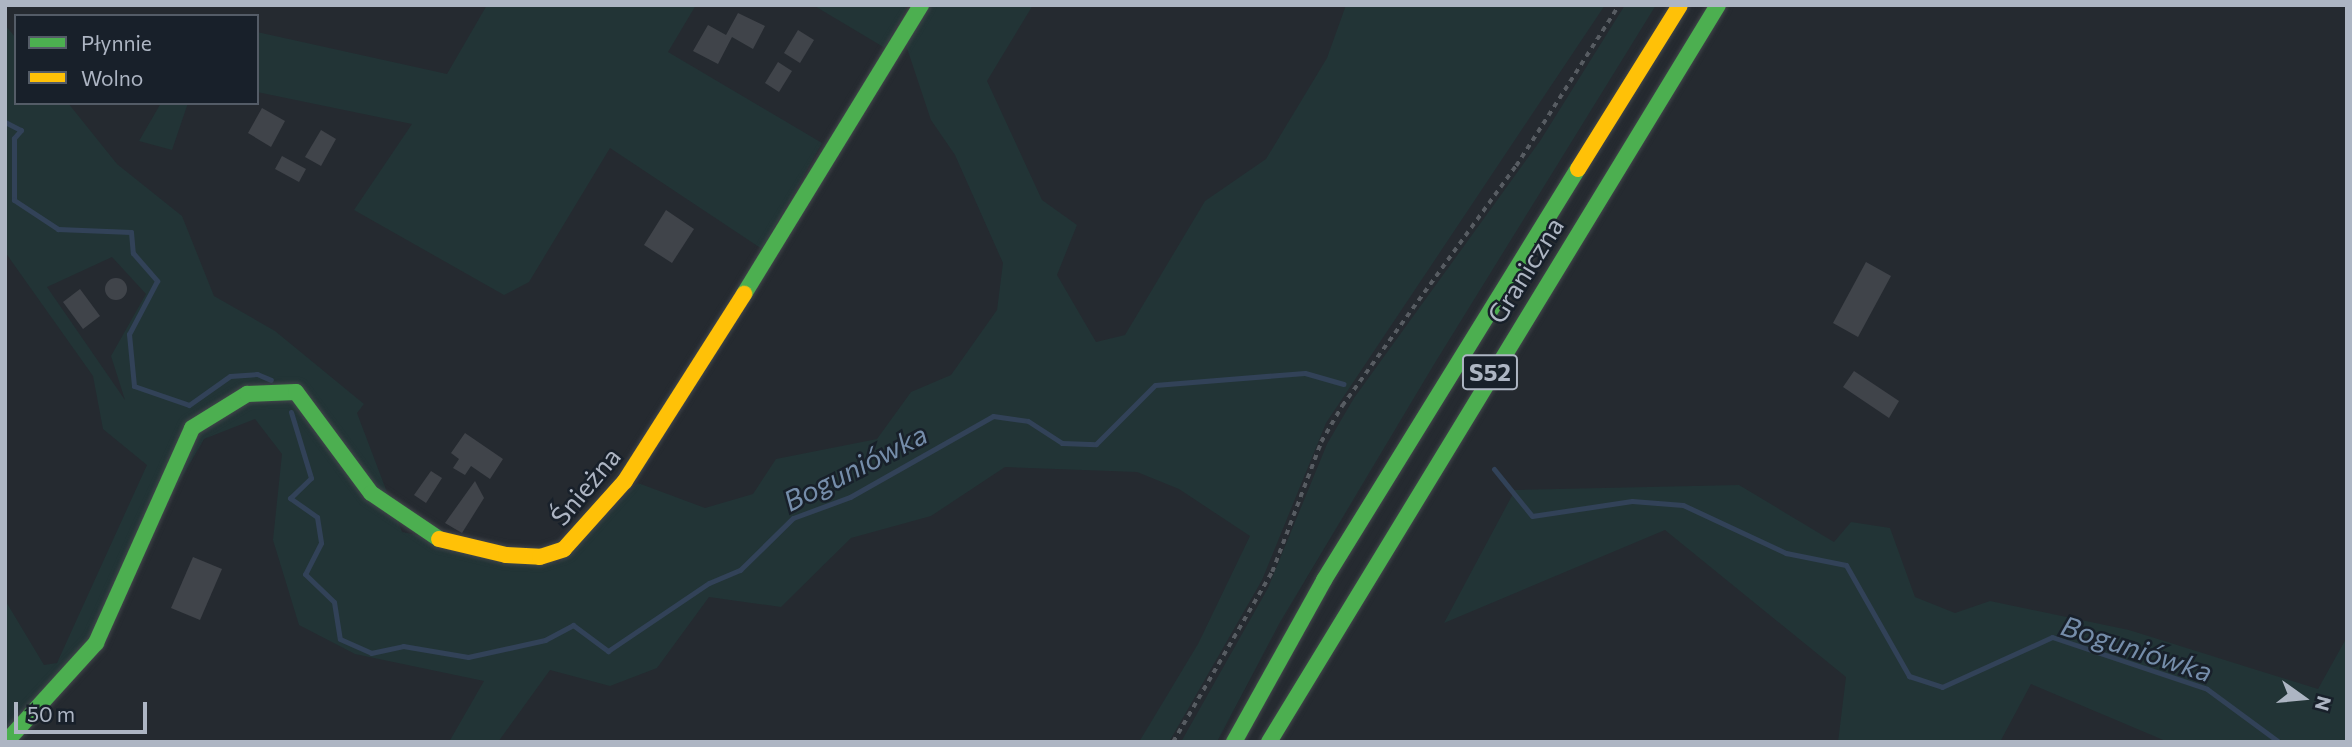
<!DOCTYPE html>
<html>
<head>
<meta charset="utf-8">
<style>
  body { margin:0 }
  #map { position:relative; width:2352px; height:747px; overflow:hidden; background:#252a30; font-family:Commissioner,sans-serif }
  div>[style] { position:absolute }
  .green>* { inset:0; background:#223436 }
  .stream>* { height:5px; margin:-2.5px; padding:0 2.5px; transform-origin:2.5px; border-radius:2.5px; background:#324258 }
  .building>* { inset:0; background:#40444a }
  .round { border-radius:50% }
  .path>* { height:3.5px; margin-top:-1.75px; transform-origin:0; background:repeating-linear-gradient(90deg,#575c62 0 5px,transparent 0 10px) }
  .roads { filter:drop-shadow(0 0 2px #42464b) drop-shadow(0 0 2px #42464b) }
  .fast>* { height:16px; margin:-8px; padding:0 8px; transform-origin:8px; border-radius:8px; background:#4caf50 }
  .slow>* { height:16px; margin:-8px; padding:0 8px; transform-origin:8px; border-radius:8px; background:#ffc107 }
  span { translate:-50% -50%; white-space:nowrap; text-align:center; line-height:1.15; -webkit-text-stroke:5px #18202a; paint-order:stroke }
  .shield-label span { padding:2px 5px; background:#18202a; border:2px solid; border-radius:5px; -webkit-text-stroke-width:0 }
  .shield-label { font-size:24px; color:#adb5c3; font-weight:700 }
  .street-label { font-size:26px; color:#adb5c3 }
  .water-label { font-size:28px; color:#758daa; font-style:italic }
  .frame { position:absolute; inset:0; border:7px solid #adb5c3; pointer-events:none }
  .legend { position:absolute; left:14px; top:14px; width:245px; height:91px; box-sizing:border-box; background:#18202a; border:2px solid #545c67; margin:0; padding:9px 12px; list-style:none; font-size:21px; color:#adb5c3 }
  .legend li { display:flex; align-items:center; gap:14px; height:35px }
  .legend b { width:35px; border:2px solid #545c67 }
  .north { position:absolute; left:2268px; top:663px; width:70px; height:70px; -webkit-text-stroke:5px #18202a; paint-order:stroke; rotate:105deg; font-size:19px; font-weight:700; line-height:28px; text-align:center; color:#adb5c3 }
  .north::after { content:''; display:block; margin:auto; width:24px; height:32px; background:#adb5c3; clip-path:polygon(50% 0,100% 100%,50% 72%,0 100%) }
  .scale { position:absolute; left:14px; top:702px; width:133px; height:32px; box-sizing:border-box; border:4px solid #adb5c3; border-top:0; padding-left:9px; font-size:21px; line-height:24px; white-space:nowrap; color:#adb5c3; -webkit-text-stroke:5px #18202a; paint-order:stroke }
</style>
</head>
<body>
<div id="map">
  <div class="green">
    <i style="clip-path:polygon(487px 5px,696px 5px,668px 52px,822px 143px,762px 249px,610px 148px,529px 282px,504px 295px,354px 210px,412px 124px,257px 92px,257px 32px,447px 74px)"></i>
    <i style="clip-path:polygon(813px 5px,908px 5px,885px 48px)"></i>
    <i style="clip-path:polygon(evenodd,929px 5px,1033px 5px,987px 81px,1042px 200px,1077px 225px,1057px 275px,1096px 342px,1125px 335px,1205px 201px,1266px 159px,1327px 58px,1346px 5px,1605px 5px,1326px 423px,1262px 580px,1169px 742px,1139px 742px,1198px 644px,1250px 536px,1179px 489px,1137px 472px,1005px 467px,931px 516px,851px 538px,781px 607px,709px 597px,657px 668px,610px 686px,550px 670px,498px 742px,449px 742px,484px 681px,355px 654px,299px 625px,273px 540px,282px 454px,255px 419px,204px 439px,85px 646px,5px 730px,5px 600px,44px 665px,57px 663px,147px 465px,103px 429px,93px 376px,5px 252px,5px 25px,16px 38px,16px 103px,68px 103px,117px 164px,182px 216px,214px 296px,275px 331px,364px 404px,357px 413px,402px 532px,558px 563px,638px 483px,705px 508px,753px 494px,776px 459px,877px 439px,911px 392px,951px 375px,997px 310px,1003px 263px,955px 155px,931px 120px,905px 42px,929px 5px,112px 257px,146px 294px,111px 356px,125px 400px,47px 287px,112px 257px)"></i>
    <i style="clip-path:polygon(1625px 5px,1656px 5px,1433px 366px,1279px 624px,1217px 742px,1181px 742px,1268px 588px,1327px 444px,1354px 398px,1540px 141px)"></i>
    <i style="clip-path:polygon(161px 103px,188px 103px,172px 150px,139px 141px)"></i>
    <i style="clip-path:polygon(1739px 485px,1834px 542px,1851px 522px,1890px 528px,1915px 597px,1955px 613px,1990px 601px,2129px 630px,2318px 689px,2347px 637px,2347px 742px,2168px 742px,2031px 684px,2000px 742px,1838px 742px,1846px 677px,1665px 530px,1444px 623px,1515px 490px)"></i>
  </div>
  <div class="stream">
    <i style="left:5px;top:122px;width:18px;rotate:27deg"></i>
    <i style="left:21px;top:130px;width:11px;rotate:131deg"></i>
    <i style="left:14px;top:138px;width:62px;rotate:90deg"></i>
    <i style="left:14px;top:200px;width:53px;rotate:33.4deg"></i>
    <i style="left:58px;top:229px;width:73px;rotate:2.4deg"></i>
    <i style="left:131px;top:232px;width:21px;rotate:85deg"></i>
    <i style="left:133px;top:253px;width:37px;rotate:49deg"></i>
    <i style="left:157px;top:281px;width:60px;rotate:117.8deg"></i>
    <i style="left:129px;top:334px;width:52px;rotate:84.5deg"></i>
    <i style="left:134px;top:386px;width:58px;rotate:19.1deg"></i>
    <i style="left:189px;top:405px;width:50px;rotate:-35.3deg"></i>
    <i style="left:230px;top:376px;width:27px;rotate:-4deg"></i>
    <i style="left:257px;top:374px;width:15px;rotate:23deg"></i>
    <i style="left:291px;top:412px;width:69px;rotate:73.1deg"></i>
    <i style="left:311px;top:478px;width:29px;rotate:136deg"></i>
    <i style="left:290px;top:498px;width:33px;rotate:35deg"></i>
    <i style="left:317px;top:517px;width:26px;rotate:81deg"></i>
    <i style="left:321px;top:543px;width:35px;rotate:117deg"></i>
    <i style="left:305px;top:574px;width:40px;rotate:44deg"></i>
    <i style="left:334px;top:602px;width:37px;rotate:81deg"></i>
    <i style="left:340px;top:639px;width:34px;rotate:24deg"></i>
    <i style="left:371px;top:653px;width:33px;rotate:-12deg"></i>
    <i style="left:403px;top:646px;width:66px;rotate:9.6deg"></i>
    <i style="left:468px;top:657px;width:79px;rotate:-12.4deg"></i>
    <i style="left:545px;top:640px;width:32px;rotate:-28deg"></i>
    <i style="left:573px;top:625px;width:44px;rotate:36.6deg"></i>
    <i style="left:608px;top:651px;width:122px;rotate:-34deg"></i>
    <i style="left:709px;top:583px;width:34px;rotate:-23deg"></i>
    <i style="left:740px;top:570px;width:74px;rotate:-44.5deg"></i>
    <i style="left:793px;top:518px;width:61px;rotate:-20.2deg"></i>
    <i style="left:850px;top:497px;width:164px;rotate:-29.5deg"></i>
    <i style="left:993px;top:416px;width:35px;rotate:8deg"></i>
    <i style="left:1028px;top:421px;width:40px;rotate:32.9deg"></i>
    <i style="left:1062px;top:443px;width:34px;rotate:2deg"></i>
    <i style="left:1096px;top:444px;width:83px;rotate:-45deg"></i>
    <i style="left:1155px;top:385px;width:150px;rotate:-4.6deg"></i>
    <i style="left:1305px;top:373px;width:40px;rotate:16deg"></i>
    <i style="left:1494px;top:469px;width:60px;rotate:51deg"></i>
    <i style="left:1532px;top:516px;width:101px;rotate:-8.5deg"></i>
    <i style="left:1632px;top:501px;width:51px;rotate:4.5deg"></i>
    <i style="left:1683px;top:505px;width:114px;rotate:25deg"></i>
    <i style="left:1786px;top:553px;width:61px;rotate:11.3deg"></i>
    <i style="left:1846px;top:565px;width:128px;rotate:60.4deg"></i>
    <i style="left:1909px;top:676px;width:35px;rotate:18deg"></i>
    <i style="left:1942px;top:687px;width:121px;rotate:-24.4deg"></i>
    <i style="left:2052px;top:637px;width:163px;rotate:18.5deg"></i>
    <i style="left:2207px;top:689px;width:89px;rotate:36.4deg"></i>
  </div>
  <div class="building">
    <i style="clip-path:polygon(738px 13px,765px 26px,753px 49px,732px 37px,718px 64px,693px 51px,708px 25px,726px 35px)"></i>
    <i style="clip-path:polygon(798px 30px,814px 40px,800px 63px,784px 53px)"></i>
    <i style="clip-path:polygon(778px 62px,792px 71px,779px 92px,765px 83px)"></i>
    <i style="clip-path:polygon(262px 108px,285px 121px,271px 147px,248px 133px)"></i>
    <i style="clip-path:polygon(321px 130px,336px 139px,321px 166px,305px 157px)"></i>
    <i style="clip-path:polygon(282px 156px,306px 169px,299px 182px,275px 169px)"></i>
    <i style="clip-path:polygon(666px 210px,694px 229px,672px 263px,644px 245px)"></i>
    <i style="clip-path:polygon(1866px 262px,1891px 276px,1858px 337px,1833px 323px)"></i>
    <i class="round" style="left:105px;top:278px;width:22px;height:22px"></i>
    <i style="clip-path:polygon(80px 289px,100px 316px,83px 329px,63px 302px)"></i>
    <i style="clip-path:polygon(1854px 371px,1899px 401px,1889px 418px,1843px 387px)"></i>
    <i style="clip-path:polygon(465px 433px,503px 459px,490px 479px,471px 466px,465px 475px,453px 468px,459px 459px,451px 453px)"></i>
    <i style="clip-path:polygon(431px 471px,442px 478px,426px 503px,414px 495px)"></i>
    <i style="clip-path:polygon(475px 481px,484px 498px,462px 533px,445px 523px)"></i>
    <i style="clip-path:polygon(193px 557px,222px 569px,200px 620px,171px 608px)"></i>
  </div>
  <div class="path">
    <i style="left:1173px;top:742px;width:197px;rotate:-59.8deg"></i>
    <i style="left:1272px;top:572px;width:139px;rotate:-69.3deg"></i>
    <i style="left:1321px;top:442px;width:42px;rotate:-59.7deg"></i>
    <i style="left:1342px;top:406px;width:296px;rotate:-54.1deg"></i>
    <i style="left:1516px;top:166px;width:191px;rotate:-57.4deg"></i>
  </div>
  <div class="roads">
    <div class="fast">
      <i style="left:744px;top:294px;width:339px;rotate:-58.5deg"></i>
      <i style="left:6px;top:742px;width:134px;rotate:-47.7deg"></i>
      <i style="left:96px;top:643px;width:235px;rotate:-65.9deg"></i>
      <i style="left:192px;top:428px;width:65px;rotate:-31.7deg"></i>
      <i style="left:247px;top:394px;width:49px;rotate:-2.3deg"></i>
      <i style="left:296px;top:392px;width:126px;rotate:53.4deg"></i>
      <i style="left:371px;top:493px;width:82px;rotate:34.1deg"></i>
      <i style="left:1234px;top:742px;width:185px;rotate:-60.9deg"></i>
      <i style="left:1324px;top:580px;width:483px;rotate:-58.3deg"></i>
      <i style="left:1269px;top:742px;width:863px;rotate:-58.65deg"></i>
    </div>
    <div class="slow">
      <i style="left:1578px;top:169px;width:193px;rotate:-58.1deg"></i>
      <i style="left:439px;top:539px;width:69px;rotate:13.4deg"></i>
      <i style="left:506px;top:555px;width:34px;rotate:3deg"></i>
      <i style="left:540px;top:557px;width:25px;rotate:-18deg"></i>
      <i style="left:564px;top:549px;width:91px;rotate:-48.1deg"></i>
      <i style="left:625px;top:481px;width:222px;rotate:-57.5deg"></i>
    </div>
  </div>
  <div class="shield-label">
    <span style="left:1490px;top:372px">S52</span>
  </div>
  <div class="street-label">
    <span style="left:1525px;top:270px;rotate:-58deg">Graniczna</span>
    <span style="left:585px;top:486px;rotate:-50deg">Śnieżna</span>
  </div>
  <div class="water-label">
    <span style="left:855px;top:467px;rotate:-27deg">Boguniówka</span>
    <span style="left:2137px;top:648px;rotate:18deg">Boguniówka</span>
  </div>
  <div class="frame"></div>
  <ul class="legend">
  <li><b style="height:9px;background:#4caf50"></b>Płynnie</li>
  <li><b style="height:9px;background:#ffc107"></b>Wolno</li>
  </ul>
  <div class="north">N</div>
  <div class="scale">50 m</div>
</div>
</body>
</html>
